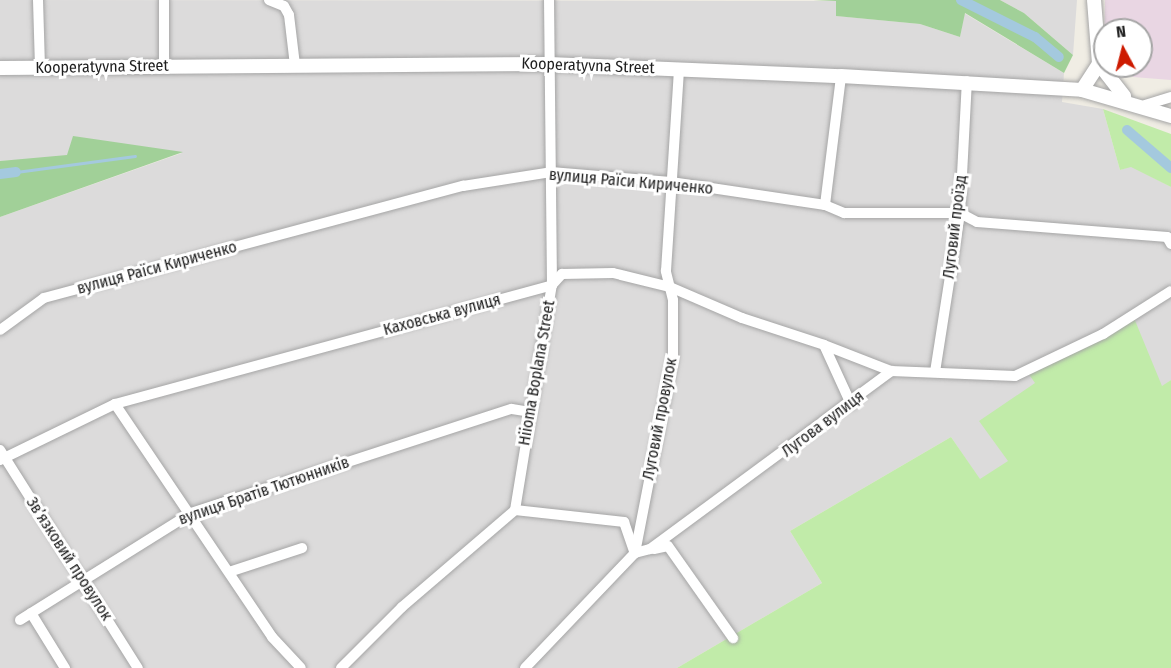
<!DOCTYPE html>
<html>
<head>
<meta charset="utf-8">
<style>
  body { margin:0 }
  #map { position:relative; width:1171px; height:668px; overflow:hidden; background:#f0ede4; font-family:"Fira Sans Condensed",sans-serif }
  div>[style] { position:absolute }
  .residential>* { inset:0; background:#dcdbdb }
  .industrial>* { inset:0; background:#e9d6e3 }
  .grass>* { inset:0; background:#c1eba9 }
  .forest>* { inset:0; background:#a1d098 }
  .stream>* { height:3px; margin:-1.5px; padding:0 1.5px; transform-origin:1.5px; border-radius:1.5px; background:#a4c9de }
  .canal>* { height:10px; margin:-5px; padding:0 5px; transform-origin:5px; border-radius:5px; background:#a4c9de }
  .roads { filter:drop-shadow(0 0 2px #a5a5a5) drop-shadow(0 0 2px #a5a5a5) }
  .minor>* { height:10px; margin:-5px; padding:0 5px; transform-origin:5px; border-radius:5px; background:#fff }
  .tertiary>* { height:14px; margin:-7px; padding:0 7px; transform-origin:7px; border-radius:7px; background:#fff }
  span { translate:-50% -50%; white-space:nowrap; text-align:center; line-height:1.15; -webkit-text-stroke:6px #fff; paint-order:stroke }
  .street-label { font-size:16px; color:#1e1e1e }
  .north { position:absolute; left:1093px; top:18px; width:60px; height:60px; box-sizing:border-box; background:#fff; border:2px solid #a5a5a5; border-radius:50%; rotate:353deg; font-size:16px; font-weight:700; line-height:24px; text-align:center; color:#1e1e1e }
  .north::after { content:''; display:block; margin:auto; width:21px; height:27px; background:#cd1a00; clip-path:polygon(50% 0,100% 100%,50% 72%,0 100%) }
</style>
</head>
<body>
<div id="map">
  <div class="residential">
    <i style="clip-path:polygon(0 0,836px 1px,837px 16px,920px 24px,960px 37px,964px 13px,1064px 73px,1062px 102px,1103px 109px,1120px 170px,1131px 166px,1171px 187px,1171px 380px,1162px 387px,1029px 373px,1036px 382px,1008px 462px,980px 480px,951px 437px,790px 531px,822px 583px,677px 668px,0 668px,0 217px,182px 153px,0 161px)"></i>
    <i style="clip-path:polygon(1000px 0,1077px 0,1073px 55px,1024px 13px)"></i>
  </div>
  <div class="industrial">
    <i style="clip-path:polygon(1105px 0,1171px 0,1171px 80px,1133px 77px,1123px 66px,1141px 66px,1141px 30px,1105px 30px,1104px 46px)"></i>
  </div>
  <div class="grass">
    <i style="clip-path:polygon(1103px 109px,1171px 134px,1171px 187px,1131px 167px,1120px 170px)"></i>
    <i style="clip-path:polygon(1134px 318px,1162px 386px,1171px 380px,1171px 668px,677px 668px,822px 583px,790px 531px,951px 437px,980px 479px,1008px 461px,979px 421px,1035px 383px,1028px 373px)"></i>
  </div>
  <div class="forest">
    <i style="clip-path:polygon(813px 0,1000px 0,1024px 13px,1073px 55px,1064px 73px,965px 13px,960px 37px,920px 24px,836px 16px,836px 1px)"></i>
    <i style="clip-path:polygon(73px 136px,183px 152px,0 217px,0 161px,67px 155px)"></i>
  </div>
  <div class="stream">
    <i style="left:16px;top:172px;width:120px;rotate:-7.7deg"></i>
  </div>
  <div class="canal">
    <i style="left:961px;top:0;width:83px;rotate:26.6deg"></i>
    <i style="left:1035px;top:37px;width:31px;rotate:40deg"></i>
    <i style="left:1127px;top:130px;width:58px;rotate:40.8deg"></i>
    <i style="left:0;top:174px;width:16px;rotate:-7deg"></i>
  </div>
  <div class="roads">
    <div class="minor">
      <i style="left:38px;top:0;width:68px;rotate:88.3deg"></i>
      <i style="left:164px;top:0;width:66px;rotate:90deg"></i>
      <i style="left:269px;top:0;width:16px;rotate:22deg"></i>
      <i style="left:284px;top:6px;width:10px;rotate:61deg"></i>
      <i style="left:289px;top:15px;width:50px;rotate:83.2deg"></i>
      <i style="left:1145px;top:105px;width:27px;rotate:-17deg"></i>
      <i style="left:825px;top:205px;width:130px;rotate:-82.9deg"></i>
      <i style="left:0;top:330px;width:54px;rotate:-36deg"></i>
      <i style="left:44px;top:298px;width:434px;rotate:-15deg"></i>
      <i style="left:463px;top:186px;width:89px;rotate:-9deg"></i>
      <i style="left:551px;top:172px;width:120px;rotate:4.8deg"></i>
      <i style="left:671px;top:182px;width:156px;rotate:8.5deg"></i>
      <i style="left:825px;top:205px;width:21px;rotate:23deg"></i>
      <i style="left:844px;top:213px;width:116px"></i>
      <i style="left:960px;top:213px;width:19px;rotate:28deg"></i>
      <i style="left:977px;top:222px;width:191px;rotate:4.5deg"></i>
      <i style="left:1167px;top:237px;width:8px;rotate:60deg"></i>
      <i style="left:824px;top:345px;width:72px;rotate:21.2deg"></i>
      <i style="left:935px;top:372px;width:161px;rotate:-81.1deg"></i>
      <i style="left:960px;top:213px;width:132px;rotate:-87deg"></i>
      <i style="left:115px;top:404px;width:281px;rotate:56deg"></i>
      <i style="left:272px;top:637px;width:42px;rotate:46.9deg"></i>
      <i style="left:0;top:450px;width:258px;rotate:57.7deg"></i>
      <i style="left:0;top:460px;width:128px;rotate:-26deg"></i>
      <i style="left:115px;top:404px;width:453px;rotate:-15.2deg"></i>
      <i style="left:552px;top:285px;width:15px;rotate:-48deg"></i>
      <i style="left:562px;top:274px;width:51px;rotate:-1.1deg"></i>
      <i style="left:613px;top:273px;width:59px;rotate:13.8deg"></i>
      <i style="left:670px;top:287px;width:78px;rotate:23.3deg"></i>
      <i style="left:742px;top:318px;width:86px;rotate:18.2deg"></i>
      <i style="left:824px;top:345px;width:65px;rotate:65.4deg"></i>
      <i style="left:515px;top:510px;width:110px;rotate:6.3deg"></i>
      <i style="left:624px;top:522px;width:31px;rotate:71deg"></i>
      <i style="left:654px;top:549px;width:14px;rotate:-12deg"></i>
      <i style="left:668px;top:546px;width:113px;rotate:54.8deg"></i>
      <i style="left:635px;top:553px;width:199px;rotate:-79deg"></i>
      <i style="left:673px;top:358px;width:58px;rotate:-90deg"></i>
      <i style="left:673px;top:300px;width:30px;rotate:-104deg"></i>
      <i style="left:666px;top:271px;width:202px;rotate:-86.3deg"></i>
      <i style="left:229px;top:572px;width:77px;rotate:-18.2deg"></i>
      <i style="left:31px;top:613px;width:65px;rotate:58.3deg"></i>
      <i style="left:20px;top:620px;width:202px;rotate:-32deg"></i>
      <i style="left:191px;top:513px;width:337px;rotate:-18deg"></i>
      <i style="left:512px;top:409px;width:18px;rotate:9deg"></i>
      <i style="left:341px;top:668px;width:86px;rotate:-45deg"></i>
      <i style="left:402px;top:607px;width:149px;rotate:-40.6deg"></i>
      <i style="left:515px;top:510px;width:228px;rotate:-80.7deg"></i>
      <i style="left:552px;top:285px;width:285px;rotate:-90.6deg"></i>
      <i style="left:525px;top:668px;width:159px;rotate:-46.3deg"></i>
      <i style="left:635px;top:553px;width:16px;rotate:-15deg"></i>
      <i style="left:650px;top:549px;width:300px;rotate:-36.4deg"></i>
      <i style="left:891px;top:371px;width:124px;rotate:2.3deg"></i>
      <i style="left:1015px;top:376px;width:98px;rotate:-25.5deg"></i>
      <i style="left:1103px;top:334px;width:80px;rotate:-32.3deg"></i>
    </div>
    <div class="tertiary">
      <i style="left:1094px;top:0;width:64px;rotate:85.5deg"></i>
      <i style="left:1099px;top:64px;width:41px;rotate:52deg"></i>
      <i style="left:0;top:68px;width:549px;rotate:-0.42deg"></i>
      <i style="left:549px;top:64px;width:292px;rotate:2.4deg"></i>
      <i style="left:841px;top:76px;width:241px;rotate:3.3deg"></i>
      <i style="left:1082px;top:90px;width:93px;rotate:16.3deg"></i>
      <i style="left:1082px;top:90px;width:31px;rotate:-57deg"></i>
    </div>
  </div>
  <div class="street-label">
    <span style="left:588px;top:66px;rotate:2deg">Kooperatyvna Street</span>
    <span style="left:102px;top:67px;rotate:-1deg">Kooperatyvna Street</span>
    <span style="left:631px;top:182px;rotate:5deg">вулиця Раїси Кириченко</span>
    <span style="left:955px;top:227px;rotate:-83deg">Луговий проїзд</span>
    <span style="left:157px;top:268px;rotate:-15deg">вулиця Раїси Кириченко</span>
    <span style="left:442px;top:315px;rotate:-15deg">Каховська вулиця</span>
    <span style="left:537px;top:373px;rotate:-80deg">Hiioma Boplana Street</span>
    <span style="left:660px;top:419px;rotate:-79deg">Луговий провулок</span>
    <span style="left:823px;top:424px;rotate:-37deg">Лугова вулиця</span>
    <span style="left:264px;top:491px;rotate:-19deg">вулиця Братів Тютюнників</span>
    <span style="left:69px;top:559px;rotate:57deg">Звʼязковий провулок</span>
  </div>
  <div class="north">N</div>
</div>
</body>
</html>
